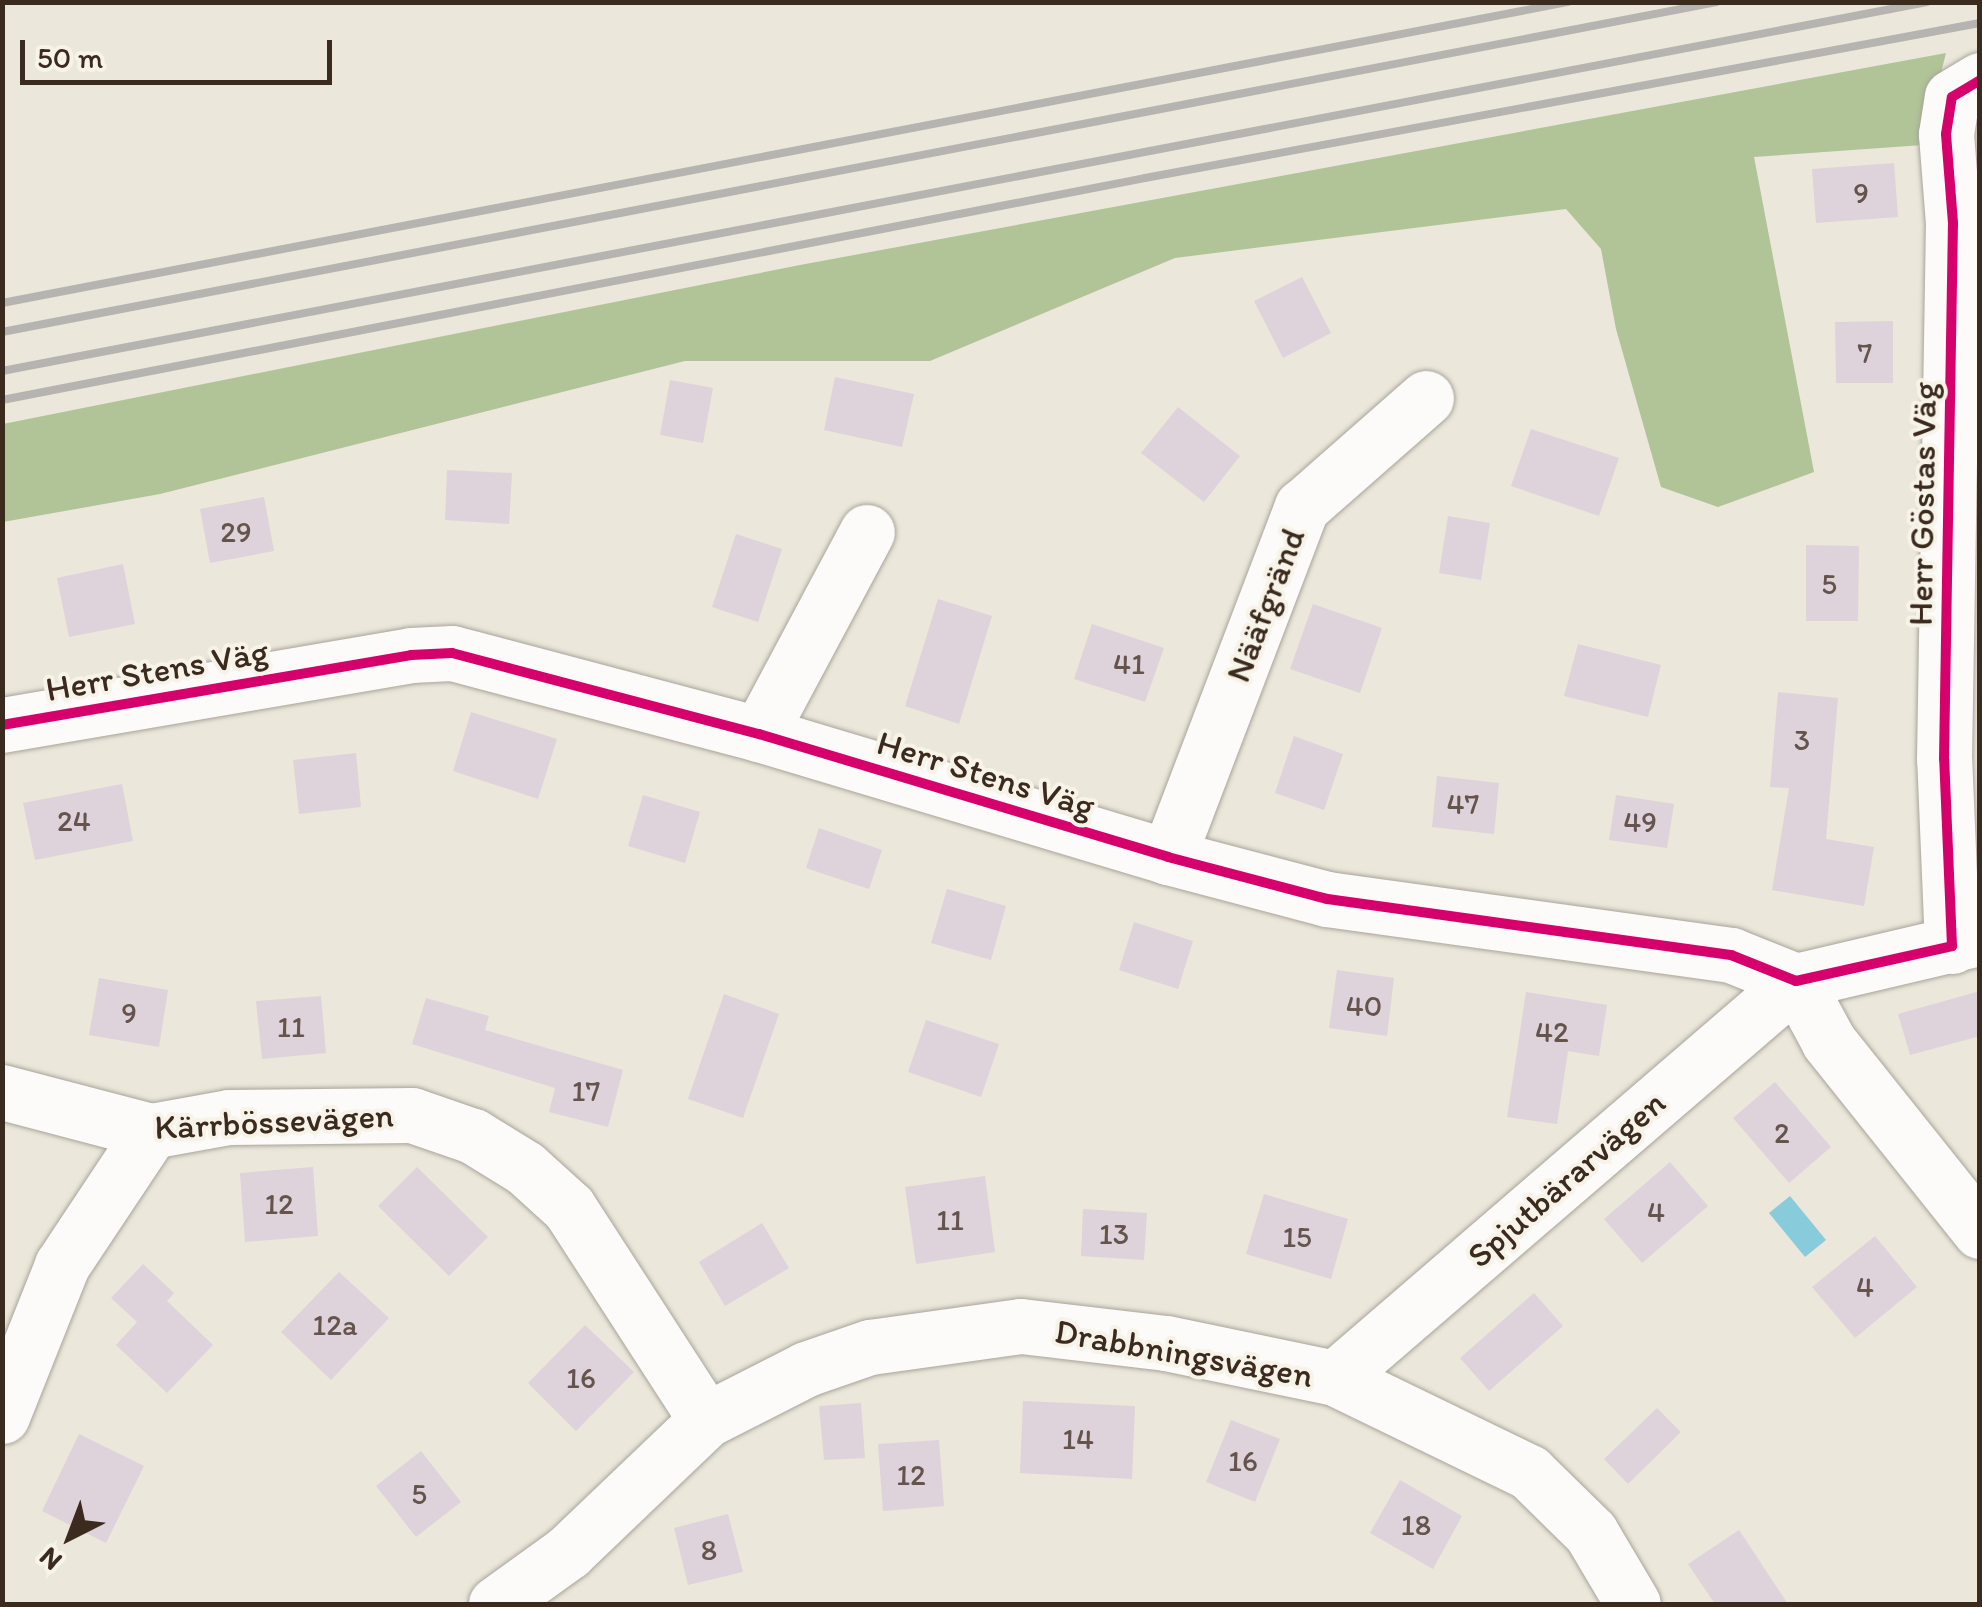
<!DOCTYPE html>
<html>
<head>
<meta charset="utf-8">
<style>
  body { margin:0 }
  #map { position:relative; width:1982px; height:1607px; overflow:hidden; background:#ebe7da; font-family:Itim,sans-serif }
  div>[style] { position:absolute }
  .forest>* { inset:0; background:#b0c497 }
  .water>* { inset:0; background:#88cbdb }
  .building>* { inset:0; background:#ded3da }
  .roads { filter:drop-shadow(0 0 2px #a8a49b) drop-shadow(0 0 2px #a8a49b) }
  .minor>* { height:55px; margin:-27.5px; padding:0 27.5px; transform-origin:27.5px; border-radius:27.5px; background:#fcfbf9 }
  .rail>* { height:8px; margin:-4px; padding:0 4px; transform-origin:4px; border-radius:4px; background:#b6b4b0 }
  .cycleway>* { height:10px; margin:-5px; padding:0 5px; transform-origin:5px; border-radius:5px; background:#d6006c }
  span { translate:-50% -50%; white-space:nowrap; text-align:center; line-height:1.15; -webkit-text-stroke:8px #f7f3e8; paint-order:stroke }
  .number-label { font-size:30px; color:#64544d }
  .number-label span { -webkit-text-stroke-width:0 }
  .street-label { font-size:35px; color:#3b2a1e }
  .frame { position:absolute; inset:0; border:5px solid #3b2a1e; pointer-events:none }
  .north { position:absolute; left:20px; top:1487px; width:100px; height:100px; -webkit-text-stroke:8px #f7f3e8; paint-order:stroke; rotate:222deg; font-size:28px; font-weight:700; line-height:40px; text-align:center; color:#3b2a1e }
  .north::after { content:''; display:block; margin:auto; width:35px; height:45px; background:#3b2a1e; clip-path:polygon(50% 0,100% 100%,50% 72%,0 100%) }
  .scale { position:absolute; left:20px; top:40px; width:312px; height:45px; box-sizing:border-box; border:5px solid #3b2a1e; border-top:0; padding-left:12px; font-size:30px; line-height:35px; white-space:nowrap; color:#3b2a1e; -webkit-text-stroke:8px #f7f3e8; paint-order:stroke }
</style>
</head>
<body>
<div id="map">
  <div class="forest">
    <i style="clip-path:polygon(1946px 53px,1923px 145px,1754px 157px,1814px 472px,1718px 507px,1661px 487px,1616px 329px,1601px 249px,1566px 209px,1175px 258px,930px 361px,685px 361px,160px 494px,3px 522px,3px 424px,800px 265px)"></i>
  </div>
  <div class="water">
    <i style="clip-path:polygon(1790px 1196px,1826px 1240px,1805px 1257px,1769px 1213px)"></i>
  </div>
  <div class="building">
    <i style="clip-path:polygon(1894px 163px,1898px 217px,1816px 223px,1812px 169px)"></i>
    <i style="clip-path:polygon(1302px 277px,1331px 333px,1283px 358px,1254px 301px)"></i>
    <i style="clip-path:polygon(1893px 321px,1893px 383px,1836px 383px,1835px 322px)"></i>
    <i style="clip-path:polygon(835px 377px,914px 394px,902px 447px,824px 430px)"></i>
    <i style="clip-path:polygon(670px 380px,713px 388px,703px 443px,660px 435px)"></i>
    <i style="clip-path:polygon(1178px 407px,1240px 456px,1204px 502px,1141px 453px)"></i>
    <i style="clip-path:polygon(1531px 429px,1619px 458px,1599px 516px,1511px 486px)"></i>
    <i style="clip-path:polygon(447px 470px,512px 473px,509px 524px,445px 520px)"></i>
    <i style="clip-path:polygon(264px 497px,274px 551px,210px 563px,200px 509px)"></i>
    <i style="clip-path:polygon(1448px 516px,1490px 523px,1481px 580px,1439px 573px)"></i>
    <i style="clip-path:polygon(736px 534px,782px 549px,758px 622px,712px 607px)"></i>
    <i style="clip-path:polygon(1806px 545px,1859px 546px,1858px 621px,1806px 621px)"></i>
    <i style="clip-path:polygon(123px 564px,135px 624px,69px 637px,57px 578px)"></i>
    <i style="clip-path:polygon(938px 599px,992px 616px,959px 724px,905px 706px)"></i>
    <i style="clip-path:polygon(1313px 604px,1382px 628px,1360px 693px,1290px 669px)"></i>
    <i style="clip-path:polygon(1092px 624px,1164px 648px,1145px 702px,1074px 679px)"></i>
    <i style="clip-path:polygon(1578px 644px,1661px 665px,1648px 717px,1564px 696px)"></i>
    <i style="clip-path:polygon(1778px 692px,1838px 698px,1826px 839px,1874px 847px,1864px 906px,1772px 890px,1789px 788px,1770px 787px)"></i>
    <i style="clip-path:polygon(471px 712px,557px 739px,538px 799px,453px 771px)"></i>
    <i style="clip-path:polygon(1294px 736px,1343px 754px,1324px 810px,1275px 793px)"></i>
    <i style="clip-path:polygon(356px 753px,361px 807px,299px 814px,293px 760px)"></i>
    <i style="clip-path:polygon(1437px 776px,1499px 783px,1494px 834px,1432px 827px)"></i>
    <i style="clip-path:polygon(122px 784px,133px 841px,35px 860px,23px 803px)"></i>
    <i style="clip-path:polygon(643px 795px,700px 812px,685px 863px,628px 846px)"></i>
    <i style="clip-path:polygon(1616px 795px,1674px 804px,1667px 848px,1609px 840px)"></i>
    <i style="clip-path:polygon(819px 828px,882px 850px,869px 889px,806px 868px)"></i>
    <i style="clip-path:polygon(947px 889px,1006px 906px,991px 960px,931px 943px)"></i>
    <i style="clip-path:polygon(1134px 922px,1193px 941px,1178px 989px,1119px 970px)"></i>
    <i style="clip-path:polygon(1337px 970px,1394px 978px,1387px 1036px,1329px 1028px)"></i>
    <i style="clip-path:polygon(99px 978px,168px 990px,159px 1047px,89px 1035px)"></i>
    <i style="clip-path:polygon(1980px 991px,1980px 1036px,1910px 1055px,1898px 1014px)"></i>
    <i style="clip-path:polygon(1526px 992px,1607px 1005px,1599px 1056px,1568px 1051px,1557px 1124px,1507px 1117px)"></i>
    <i style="clip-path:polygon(724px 994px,779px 1014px,743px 1118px,688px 1099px)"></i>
    <i style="clip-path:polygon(321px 996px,326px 1053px,262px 1059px,256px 1001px)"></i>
    <i style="clip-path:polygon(426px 998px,489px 1016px,485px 1030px,623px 1070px,608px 1127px,549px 1112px,555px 1088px,412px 1044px)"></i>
    <i style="clip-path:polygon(926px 1020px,999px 1044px,981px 1097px,908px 1072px)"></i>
    <i style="clip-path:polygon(1775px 1082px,1831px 1147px,1789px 1183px,1733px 1118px)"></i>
    <i style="clip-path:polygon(1670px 1162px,1708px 1206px,1642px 1263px,1604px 1219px)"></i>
    <i style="clip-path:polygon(313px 1167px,318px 1236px,245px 1242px,240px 1173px)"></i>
    <i style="clip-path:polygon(417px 1167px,488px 1237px,449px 1276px,378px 1206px)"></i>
    <i style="clip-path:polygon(985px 1176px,995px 1252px,916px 1264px,905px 1187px)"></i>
    <i style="clip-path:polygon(1264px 1194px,1348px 1219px,1331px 1279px,1246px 1254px)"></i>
    <i style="clip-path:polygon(1083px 1209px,1147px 1213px,1144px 1260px,1081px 1256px)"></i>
    <i style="clip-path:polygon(762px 1223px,789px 1268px,725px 1306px,699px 1262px)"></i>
    <i style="clip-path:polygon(1875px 1236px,1917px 1287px,1855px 1338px,1812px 1287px)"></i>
    <i style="clip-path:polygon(143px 1264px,174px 1293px,167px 1301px,213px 1345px,167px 1393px,116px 1345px,137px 1322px,111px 1298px)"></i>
    <i style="clip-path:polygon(339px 1272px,389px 1318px,331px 1380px,281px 1332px)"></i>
    <i style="clip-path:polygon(1534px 1293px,1563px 1326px,1489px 1391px,1460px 1358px)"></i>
    <i style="clip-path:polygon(585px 1325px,634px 1372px,576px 1431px,528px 1383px)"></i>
    <i style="clip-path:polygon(1023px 1401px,1135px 1406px,1132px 1479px,1020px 1473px)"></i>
    <i style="clip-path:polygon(861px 1403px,865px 1458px,824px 1460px,819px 1406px)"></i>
    <i style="clip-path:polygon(1657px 1408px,1681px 1432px,1628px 1484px,1604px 1459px)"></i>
    <i style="clip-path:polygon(1231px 1420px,1280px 1439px,1255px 1502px,1206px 1482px)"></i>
    <i style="clip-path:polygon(79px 1434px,144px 1466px,106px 1543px,42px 1511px)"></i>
    <i style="clip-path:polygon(939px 1440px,944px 1506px,883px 1511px,878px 1444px)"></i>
    <i style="clip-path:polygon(421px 1451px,461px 1502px,416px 1537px,376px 1486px)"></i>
    <i style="clip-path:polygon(1400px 1480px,1462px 1516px,1433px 1569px,1370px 1533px)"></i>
    <i style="clip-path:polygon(728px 1514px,743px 1572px,688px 1585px,674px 1528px)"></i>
    <i style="clip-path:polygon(1739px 1530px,1788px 1604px,1715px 1604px,1688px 1564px)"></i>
  </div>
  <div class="roads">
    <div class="minor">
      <i style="left:2px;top:725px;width:415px;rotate:-9.7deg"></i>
      <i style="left:411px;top:655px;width:41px;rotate:-2.8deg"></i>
      <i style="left:452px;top:653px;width:318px;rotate:14.8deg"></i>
      <i style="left:759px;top:734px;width:427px;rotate:16.7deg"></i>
      <i style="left:1168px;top:857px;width:164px;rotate:14.8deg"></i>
      <i style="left:1327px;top:899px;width:408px;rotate:7.9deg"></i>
      <i style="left:1731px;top:955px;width:70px;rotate:21.8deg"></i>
      <i style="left:1796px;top:981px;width:189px;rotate:-13.2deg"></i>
      <i style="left:759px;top:734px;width:229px;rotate:-61.9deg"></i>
      <i style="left:1168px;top:857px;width:375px;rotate:-69.1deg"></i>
      <i style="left:1302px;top:507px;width:165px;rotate:-41.3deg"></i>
      <i style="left:1952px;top:946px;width:187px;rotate:-92.4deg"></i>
      <i style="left:1944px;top:759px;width:536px;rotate:-89.04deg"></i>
      <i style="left:1953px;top:223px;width:89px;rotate:-94.5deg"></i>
      <i style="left:1946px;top:134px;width:37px;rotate:-81deg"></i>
      <i style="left:1952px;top:97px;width:33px;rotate:-31deg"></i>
      <i style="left:2px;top:1092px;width:154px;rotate:14.7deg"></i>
      <i style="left:151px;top:1131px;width:79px;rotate:-10.2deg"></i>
      <i style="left:229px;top:1117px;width:183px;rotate:-0.6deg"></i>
      <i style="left:412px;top:1115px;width:65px;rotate:19deg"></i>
      <i style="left:473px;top:1136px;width:61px;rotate:31.6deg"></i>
      <i style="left:525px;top:1168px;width:59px;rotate:42.3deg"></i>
      <i style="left:569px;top:1208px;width:252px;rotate:57.1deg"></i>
      <i style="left:1335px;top:1378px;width:608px;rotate:-40.73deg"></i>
      <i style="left:1796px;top:981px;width:69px;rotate:61.6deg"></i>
      <i style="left:1829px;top:1042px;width:242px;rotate:51.4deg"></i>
      <i style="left:2px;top:1416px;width:162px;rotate:-68.3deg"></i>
      <i style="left:62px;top:1265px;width:161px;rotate:-56.4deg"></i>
      <i style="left:496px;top:1604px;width:89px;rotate:-35.8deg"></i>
      <i style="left:568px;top:1552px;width:191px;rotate:-43.7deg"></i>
      <i style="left:706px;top:1420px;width:112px;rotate:-27deg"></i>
      <i style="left:806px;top:1369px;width:68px;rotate:-19deg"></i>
      <i style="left:870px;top:1347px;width:152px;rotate:-7.9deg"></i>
      <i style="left:1021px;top:1326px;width:146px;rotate:6.7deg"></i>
      <i style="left:1166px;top:1343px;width:173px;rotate:11.7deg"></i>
      <i style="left:1335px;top:1378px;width:216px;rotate:25.9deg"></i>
      <i style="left:1529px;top:1472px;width:87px;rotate:44.5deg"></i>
      <i style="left:1591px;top:1533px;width:82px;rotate:59.4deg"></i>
    </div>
  </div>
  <div class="rail">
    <i style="left:2px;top:303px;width:1595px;rotate:-10.88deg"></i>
    <i style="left:2px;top:332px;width:1746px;rotate:-10.89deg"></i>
    <i style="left:2px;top:371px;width:1960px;rotate:-10.85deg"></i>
    <i style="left:2px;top:400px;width:1164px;rotate:-10.99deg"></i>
    <i style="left:1145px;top:178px;width:849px;rotate:-10.52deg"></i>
  </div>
  <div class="cycleway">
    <i style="left:2px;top:725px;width:415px;rotate:-9.7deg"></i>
    <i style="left:411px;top:655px;width:41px;rotate:-2.8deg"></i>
    <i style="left:452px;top:653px;width:318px;rotate:14.8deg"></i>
    <i style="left:759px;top:734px;width:427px;rotate:16.7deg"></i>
    <i style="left:1168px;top:857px;width:164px;rotate:14.8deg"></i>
    <i style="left:1327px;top:899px;width:408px;rotate:7.9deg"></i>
    <i style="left:1731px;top:955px;width:70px;rotate:21.8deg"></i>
    <i style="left:1796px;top:981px;width:160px;rotate:-12.6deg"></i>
    <i style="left:1952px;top:946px;width:187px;rotate:-92.4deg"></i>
    <i style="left:1944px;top:759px;width:536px;rotate:-89.04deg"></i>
    <i style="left:1953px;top:223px;width:89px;rotate:-94.5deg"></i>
    <i style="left:1946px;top:134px;width:37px;rotate:-81deg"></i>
    <i style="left:1952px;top:97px;width:33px;rotate:-31deg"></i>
  </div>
  <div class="number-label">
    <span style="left:1861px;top:193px">9</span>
    <span style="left:1865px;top:353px">7</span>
    <span style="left:236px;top:532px">29</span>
    <span style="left:1829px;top:584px">5</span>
    <span style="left:1129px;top:664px">41</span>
    <span style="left:1802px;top:740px">3</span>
    <span style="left:1463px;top:804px">47</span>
    <span style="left:74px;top:821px">24</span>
    <span style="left:1640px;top:822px">49</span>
    <span style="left:1364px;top:1006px">40</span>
    <span style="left:129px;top:1013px">9</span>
    <span style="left:291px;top:1027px">11</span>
    <span style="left:1552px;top:1032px">42</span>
    <span style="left:586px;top:1091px">17</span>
    <span style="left:1782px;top:1133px">2</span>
    <span style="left:279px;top:1204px">12</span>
    <span style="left:1656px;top:1212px">4</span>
    <span style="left:950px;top:1220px">11</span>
    <span style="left:1114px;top:1234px">13</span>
    <span style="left:1297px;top:1237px">15</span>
    <span style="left:1865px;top:1287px">4</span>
    <span style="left:335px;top:1325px">12a</span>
    <span style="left:581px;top:1378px">16</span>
    <span style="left:1078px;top:1439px">14</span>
    <span style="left:1243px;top:1461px">16</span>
    <span style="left:911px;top:1475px">12</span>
    <span style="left:419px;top:1494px">5</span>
    <span style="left:1416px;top:1525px">18</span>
    <span style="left:709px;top:1550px">8</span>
  </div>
  <div class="street-label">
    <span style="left:1922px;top:504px;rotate:-89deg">Herr Göstas Väg</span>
    <span style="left:1265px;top:605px;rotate:-69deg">Nääfgränd</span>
    <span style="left:157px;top:670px;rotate:-10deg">Herr Stens Väg</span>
    <span style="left:986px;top:774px;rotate:17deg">Herr Stens Väg</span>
    <span style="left:274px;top:1121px;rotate:-3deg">Kärrbössevägen</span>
    <span style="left:1566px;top:1179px;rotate:-41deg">Spjutbärarvägen</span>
    <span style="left:1184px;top:1353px;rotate:10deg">Drabbningsvägen</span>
  </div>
  <div class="frame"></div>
  <div class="north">N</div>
  <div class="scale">50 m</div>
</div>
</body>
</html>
